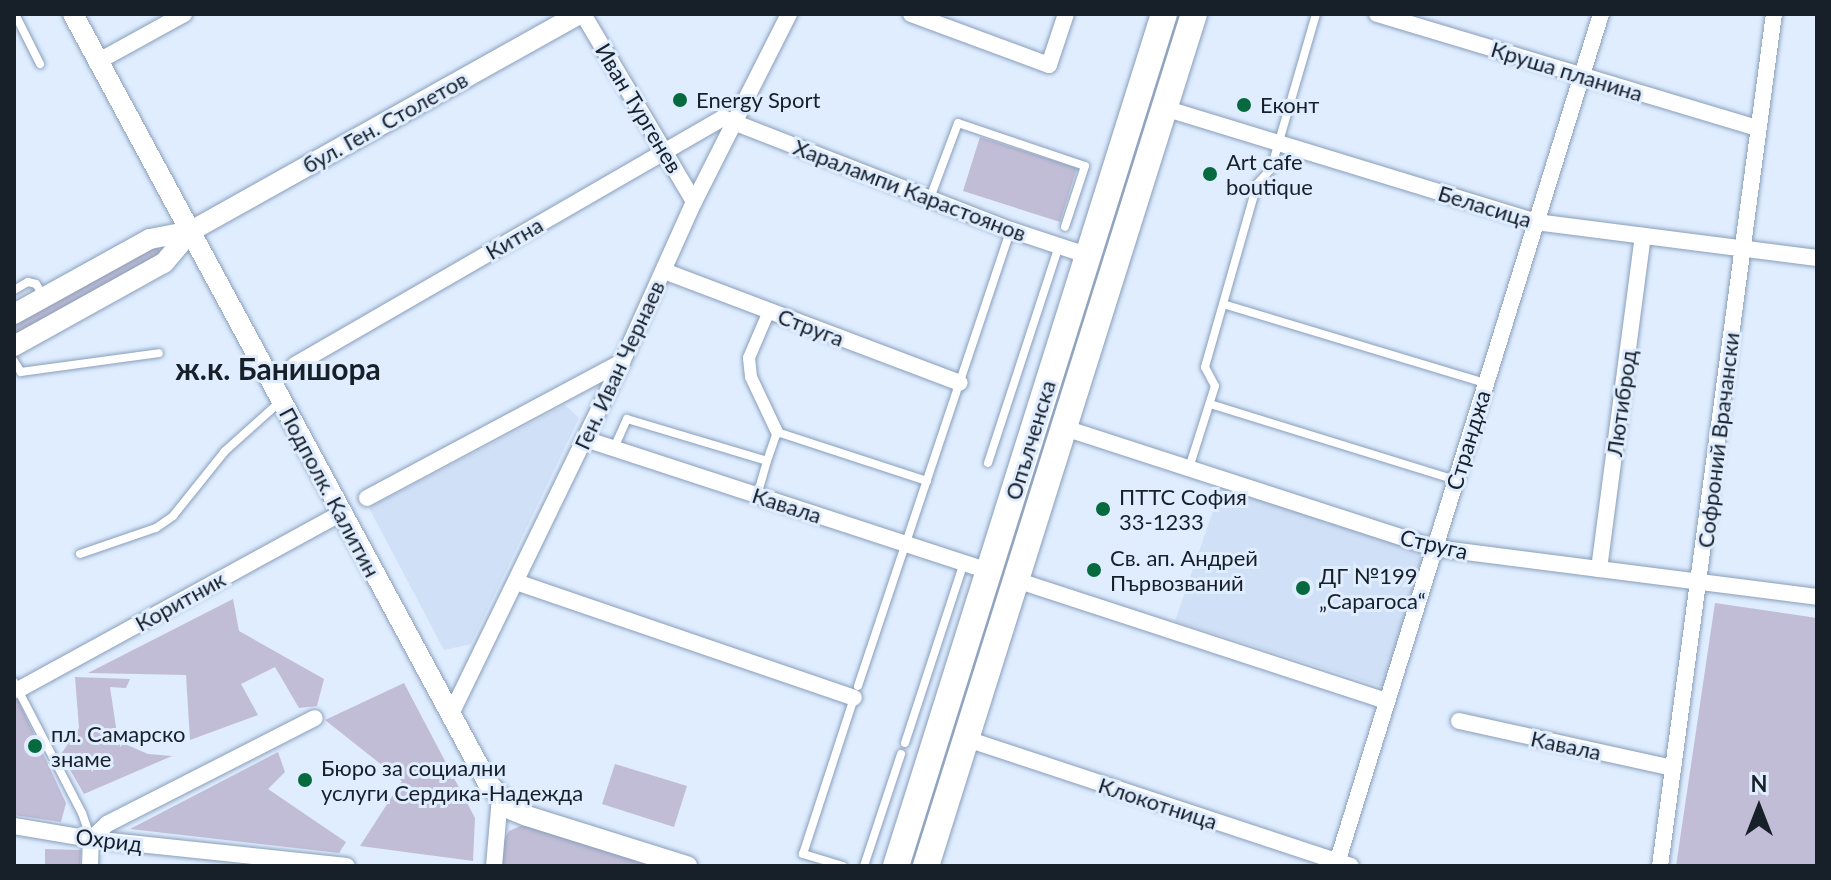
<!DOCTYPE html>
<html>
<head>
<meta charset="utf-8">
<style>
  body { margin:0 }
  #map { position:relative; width:1831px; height:880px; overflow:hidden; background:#dfedff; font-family:Lato,sans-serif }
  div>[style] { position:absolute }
  .built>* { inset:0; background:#d0e0f6 }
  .green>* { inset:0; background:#c2bdd6 }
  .roads { filter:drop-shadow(0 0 2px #899eba) drop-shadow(0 0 2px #899eba) }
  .service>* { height:8px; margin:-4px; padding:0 4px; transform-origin:4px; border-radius:4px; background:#fff }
  .pedestrian>* { height:12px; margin:-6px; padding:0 6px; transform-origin:6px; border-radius:6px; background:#fff }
  .minor>* { height:16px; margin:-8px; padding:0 8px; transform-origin:8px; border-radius:8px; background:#fff }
  .tertiary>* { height:20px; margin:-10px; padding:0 10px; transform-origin:10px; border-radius:10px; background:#fff }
  .primary>* { height:26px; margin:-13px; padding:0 13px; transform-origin:13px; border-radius:13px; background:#fff }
  .dots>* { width:22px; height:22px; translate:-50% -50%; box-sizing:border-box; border:4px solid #dfedff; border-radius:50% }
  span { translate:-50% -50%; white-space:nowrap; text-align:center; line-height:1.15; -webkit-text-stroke:6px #dfedff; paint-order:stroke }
  .street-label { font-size:22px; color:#171f29 }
  .poi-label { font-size:22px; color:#171f29 }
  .left { translate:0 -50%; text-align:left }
  .district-label { font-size:30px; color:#171f29; font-weight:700 }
  .frame { position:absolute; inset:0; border:16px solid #171f29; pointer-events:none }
  .north { position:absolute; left:1719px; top:768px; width:80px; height:80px; -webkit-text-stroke:6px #dfedff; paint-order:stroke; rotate:0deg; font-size:22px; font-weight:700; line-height:32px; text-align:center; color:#171f29 }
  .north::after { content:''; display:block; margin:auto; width:28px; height:36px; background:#171f29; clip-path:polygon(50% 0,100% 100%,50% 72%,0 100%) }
</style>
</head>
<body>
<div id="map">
  <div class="built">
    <i style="clip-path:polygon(565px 405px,579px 418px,471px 644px,444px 650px,369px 508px)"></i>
    <i style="clip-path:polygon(1222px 485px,1429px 554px,1386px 688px,1175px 621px)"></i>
  </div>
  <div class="green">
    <i style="clip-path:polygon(980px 137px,1077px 168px,1060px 222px,963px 191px)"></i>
    <i style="clip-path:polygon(152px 246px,158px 246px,161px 254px,14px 337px,14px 324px)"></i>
    <i style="clip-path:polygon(233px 599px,239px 631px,324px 679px,317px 706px,299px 708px,275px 667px,241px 684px,258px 715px,190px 740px,186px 675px,88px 673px)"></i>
    <i style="clip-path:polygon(1715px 603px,1817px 618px,1817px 866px,1676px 866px)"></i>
    <i style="clip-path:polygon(75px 677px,130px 679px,126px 688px,110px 687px,118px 741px,148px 754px,172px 756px,84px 794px,61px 754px,79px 728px)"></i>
    <i style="clip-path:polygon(404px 683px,475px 818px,473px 861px,360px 846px,402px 781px,325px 720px)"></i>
    <i style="clip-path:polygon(14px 691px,66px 803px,61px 822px,14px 815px)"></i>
    <i style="clip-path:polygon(278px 752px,285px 772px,268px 789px,346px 842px,339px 853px,130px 829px)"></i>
    <i style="clip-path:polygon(615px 764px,687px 786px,674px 827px,602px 804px)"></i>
    <i style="clip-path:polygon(525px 824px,666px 866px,497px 866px,501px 845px,509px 831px)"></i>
    <i style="clip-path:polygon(45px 849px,81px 850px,80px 866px,45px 866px)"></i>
  </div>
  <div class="roads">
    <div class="service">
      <i style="left:15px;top:14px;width:56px;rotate:63.4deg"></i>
      <i style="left:930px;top:198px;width:80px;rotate:-69.5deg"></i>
      <i style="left:958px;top:123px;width:134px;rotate:18.7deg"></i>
      <i style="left:1085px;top:166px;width:64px;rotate:108.2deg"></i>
      <i style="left:14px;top:290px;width:16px;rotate:-30deg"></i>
      <i style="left:28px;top:282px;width:8px;rotate:14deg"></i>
      <i style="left:36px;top:284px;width:15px;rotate:58deg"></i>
      <i style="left:1223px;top:304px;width:274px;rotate:16.8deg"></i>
      <i style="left:14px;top:361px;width:13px;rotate:58deg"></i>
      <i style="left:21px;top:372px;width:139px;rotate:-7.8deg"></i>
      <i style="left:1210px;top:404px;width:257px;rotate:17.2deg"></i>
      <i style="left:614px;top:448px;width:32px;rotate:-66deg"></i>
      <i style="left:627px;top:419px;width:146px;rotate:16.7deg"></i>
      <i style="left:767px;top:461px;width:35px;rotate:106deg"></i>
      <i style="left:767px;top:461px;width:31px;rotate:-71deg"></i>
      <i style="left:777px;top:432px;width:158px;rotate:18.1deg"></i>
      <i style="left:988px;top:463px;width:228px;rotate:-71.9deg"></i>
      <i style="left:1189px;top:468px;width:86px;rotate:-72.4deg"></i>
      <i style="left:1215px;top:386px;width:21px;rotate:-118deg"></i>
      <i style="left:1205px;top:367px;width:190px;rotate:-74.1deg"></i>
      <i style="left:1257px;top:184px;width:21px;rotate:-47deg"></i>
      <i style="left:1271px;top:169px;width:161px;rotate:-73.8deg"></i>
      <i style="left:80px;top:554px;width:80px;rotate:-18.9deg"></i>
      <i style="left:156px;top:528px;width:21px;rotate:-35deg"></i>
      <i style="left:173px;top:516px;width:83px;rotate:-51.3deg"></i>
      <i style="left:225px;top:451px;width:75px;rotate:-41.8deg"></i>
      <i style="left:14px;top:682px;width:148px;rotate:62.6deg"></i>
      <i style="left:82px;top:813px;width:28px;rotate:71deg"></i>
      <i style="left:858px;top:686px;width:481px;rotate:-71.5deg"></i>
      <i style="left:905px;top:743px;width:189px;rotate:-71.9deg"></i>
      <i style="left:843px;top:866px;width:42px;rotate:-163.3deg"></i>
      <i style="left:803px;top:854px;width:164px;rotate:-71.9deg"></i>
      <i style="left:864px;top:866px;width:118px;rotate:-71.7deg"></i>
    </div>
    <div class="pedestrian">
      <i style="left:769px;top:311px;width:51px;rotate:113.1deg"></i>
      <i style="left:749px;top:358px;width:19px;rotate:84deg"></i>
      <i style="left:751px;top:377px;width:61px;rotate:64.7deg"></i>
    </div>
    <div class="minor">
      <i style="left:583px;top:14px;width:218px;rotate:59.4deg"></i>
      <i style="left:911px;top:14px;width:147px;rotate:20.3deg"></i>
      <i style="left:1049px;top:65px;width:54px;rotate:-71.6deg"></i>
      <i style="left:1377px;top:14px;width:398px;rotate:16.7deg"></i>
      <i style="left:99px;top:61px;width:97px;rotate:-28.9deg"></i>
      <i style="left:1164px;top:108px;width:389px;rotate:17deg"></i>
      <i style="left:1536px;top:222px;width:283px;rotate:7.3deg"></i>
      <i style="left:664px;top:271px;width:316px;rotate:20.7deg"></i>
      <i style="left:295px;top:365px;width:494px;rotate:-30deg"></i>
      <i style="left:723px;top:118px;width:309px;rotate:21.3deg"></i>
      <i style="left:1011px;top:230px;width:79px;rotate:18.4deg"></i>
      <i style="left:1065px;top:428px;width:389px;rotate:18deg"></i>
      <i style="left:1435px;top:548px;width:385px;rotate:7.3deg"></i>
      <i style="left:585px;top:439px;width:425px;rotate:18.1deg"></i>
      <i style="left:367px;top:498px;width:289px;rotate:-28.1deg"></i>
      <i style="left:1599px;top:569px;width:336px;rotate:-82.5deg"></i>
      <i style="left:1016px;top:580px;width:390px;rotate:18.1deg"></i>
      <i style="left:516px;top:582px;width:357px;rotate:18.9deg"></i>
      <i style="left:18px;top:690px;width:368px;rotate:-28.7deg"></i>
      <i style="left:450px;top:716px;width:394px;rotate:-64.1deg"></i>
      <i style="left:622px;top:362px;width:175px;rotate:-65.8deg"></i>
      <i style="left:694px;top:202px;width:211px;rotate:-63.2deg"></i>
      <i style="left:1459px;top:721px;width:219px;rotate:12.4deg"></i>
      <i style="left:967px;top:739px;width:404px;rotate:18.3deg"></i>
      <i style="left:14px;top:826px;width:78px;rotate:9.6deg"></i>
      <i style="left:91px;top:839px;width:257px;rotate:6deg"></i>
      <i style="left:90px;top:866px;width:27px;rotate:-88deg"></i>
      <i style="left:91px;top:839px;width:22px;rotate:-43deg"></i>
      <i style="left:107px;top:824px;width:233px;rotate:-27deg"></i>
      <i style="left:494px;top:866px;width:68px;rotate:-85deg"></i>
      <i style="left:1336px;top:866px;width:892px;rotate:-72.72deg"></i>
      <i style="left:1660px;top:866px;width:860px;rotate:-82.38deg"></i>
    </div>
    <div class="tertiary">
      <i style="left:73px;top:14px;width:874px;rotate:61.65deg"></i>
      <i style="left:488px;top:783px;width:36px;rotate:48deg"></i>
      <i style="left:512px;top:810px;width:16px;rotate:22deg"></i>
      <i style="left:527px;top:816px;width:168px;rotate:17.4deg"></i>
      <i style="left:14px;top:314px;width:155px;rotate:-28.9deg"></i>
      <i style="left:150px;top:239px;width:42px;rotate:-11deg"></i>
      <i style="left:191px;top:231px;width:445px;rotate:-29.2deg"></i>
      <i style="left:14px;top:346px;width:171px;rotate:-29deg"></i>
      <i style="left:164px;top:263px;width:42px;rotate:-49.8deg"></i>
    </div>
    <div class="primary">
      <i style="left:896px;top:866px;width:893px;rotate:-72.54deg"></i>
      <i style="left:926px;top:866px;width:893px;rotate:-72.54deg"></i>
    </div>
  </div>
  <div class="dots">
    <i style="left:680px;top:100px;background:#076a3f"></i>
    <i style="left:1244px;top:105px;background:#076a3f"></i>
    <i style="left:1210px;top:174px;background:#076a3f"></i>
    <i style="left:1103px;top:509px;background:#076a3f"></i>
    <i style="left:1094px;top:570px;background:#076a3f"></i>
    <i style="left:1303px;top:588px;background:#076a3f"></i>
    <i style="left:35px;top:746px;background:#076a3f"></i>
    <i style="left:305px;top:780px;background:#076a3f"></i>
  </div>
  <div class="street-label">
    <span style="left:1567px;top:71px;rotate:17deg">Круша планина</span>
    <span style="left:639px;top:108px;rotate:59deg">Иван Тургенев</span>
    <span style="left:385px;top:122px;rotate:-29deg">бул. Ген. Столетов</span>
    <span style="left:910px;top:190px;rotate:21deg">Харалампи Карастоянов</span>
    <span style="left:1485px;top:206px;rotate:17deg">Беласица</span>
    <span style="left:514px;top:238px;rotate:-30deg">Китна</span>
    <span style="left:811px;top:327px;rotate:21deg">Струга</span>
    <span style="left:619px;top:365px;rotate:-65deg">Ген. Иван Чернаев</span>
    <span style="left:1621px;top:403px;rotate:-82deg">Лютиброд</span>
    <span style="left:1030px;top:440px;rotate:-73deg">Опълченска</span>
    <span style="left:1468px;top:440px;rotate:-73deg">Странджа</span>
    <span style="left:1718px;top:440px;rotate:-83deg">Софроний Врачански</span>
    <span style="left:330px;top:492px;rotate:62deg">Подполк. Калитин</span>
    <span style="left:787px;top:505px;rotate:18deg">Кавала</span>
    <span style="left:1434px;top:544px;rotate:13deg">Струга</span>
    <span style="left:180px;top:601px;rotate:-29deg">Коритник</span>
    <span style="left:1566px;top:745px;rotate:12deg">Кавала</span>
    <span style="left:1158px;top:803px;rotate:18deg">Клокотница</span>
    <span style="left:109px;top:840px;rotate:7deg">Охрид</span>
  </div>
  <div class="poi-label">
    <span class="left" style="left:696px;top:100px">Energy Sport</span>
    <span class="left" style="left:1260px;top:105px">Еконт</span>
    <span class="left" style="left:1226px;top:174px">Art cafe<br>boutique</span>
    <span class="left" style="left:1119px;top:509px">ПТТС София<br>33-1233</span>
    <span class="left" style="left:1110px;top:570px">Св. ап. Андрей<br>Първозваний</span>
    <span class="left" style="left:1319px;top:588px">ДГ №199<br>„Сарагоса“</span>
    <span class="left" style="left:51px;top:746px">пл. Самарско<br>знаме</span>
    <span class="left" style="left:321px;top:780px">Бюро за социални<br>услуги Сердика-Надежда</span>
  </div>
  <div class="district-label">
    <span style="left:278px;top:368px">ж.к. Банишора</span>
  </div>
  <div class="frame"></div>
  <div class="north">N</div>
</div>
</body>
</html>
